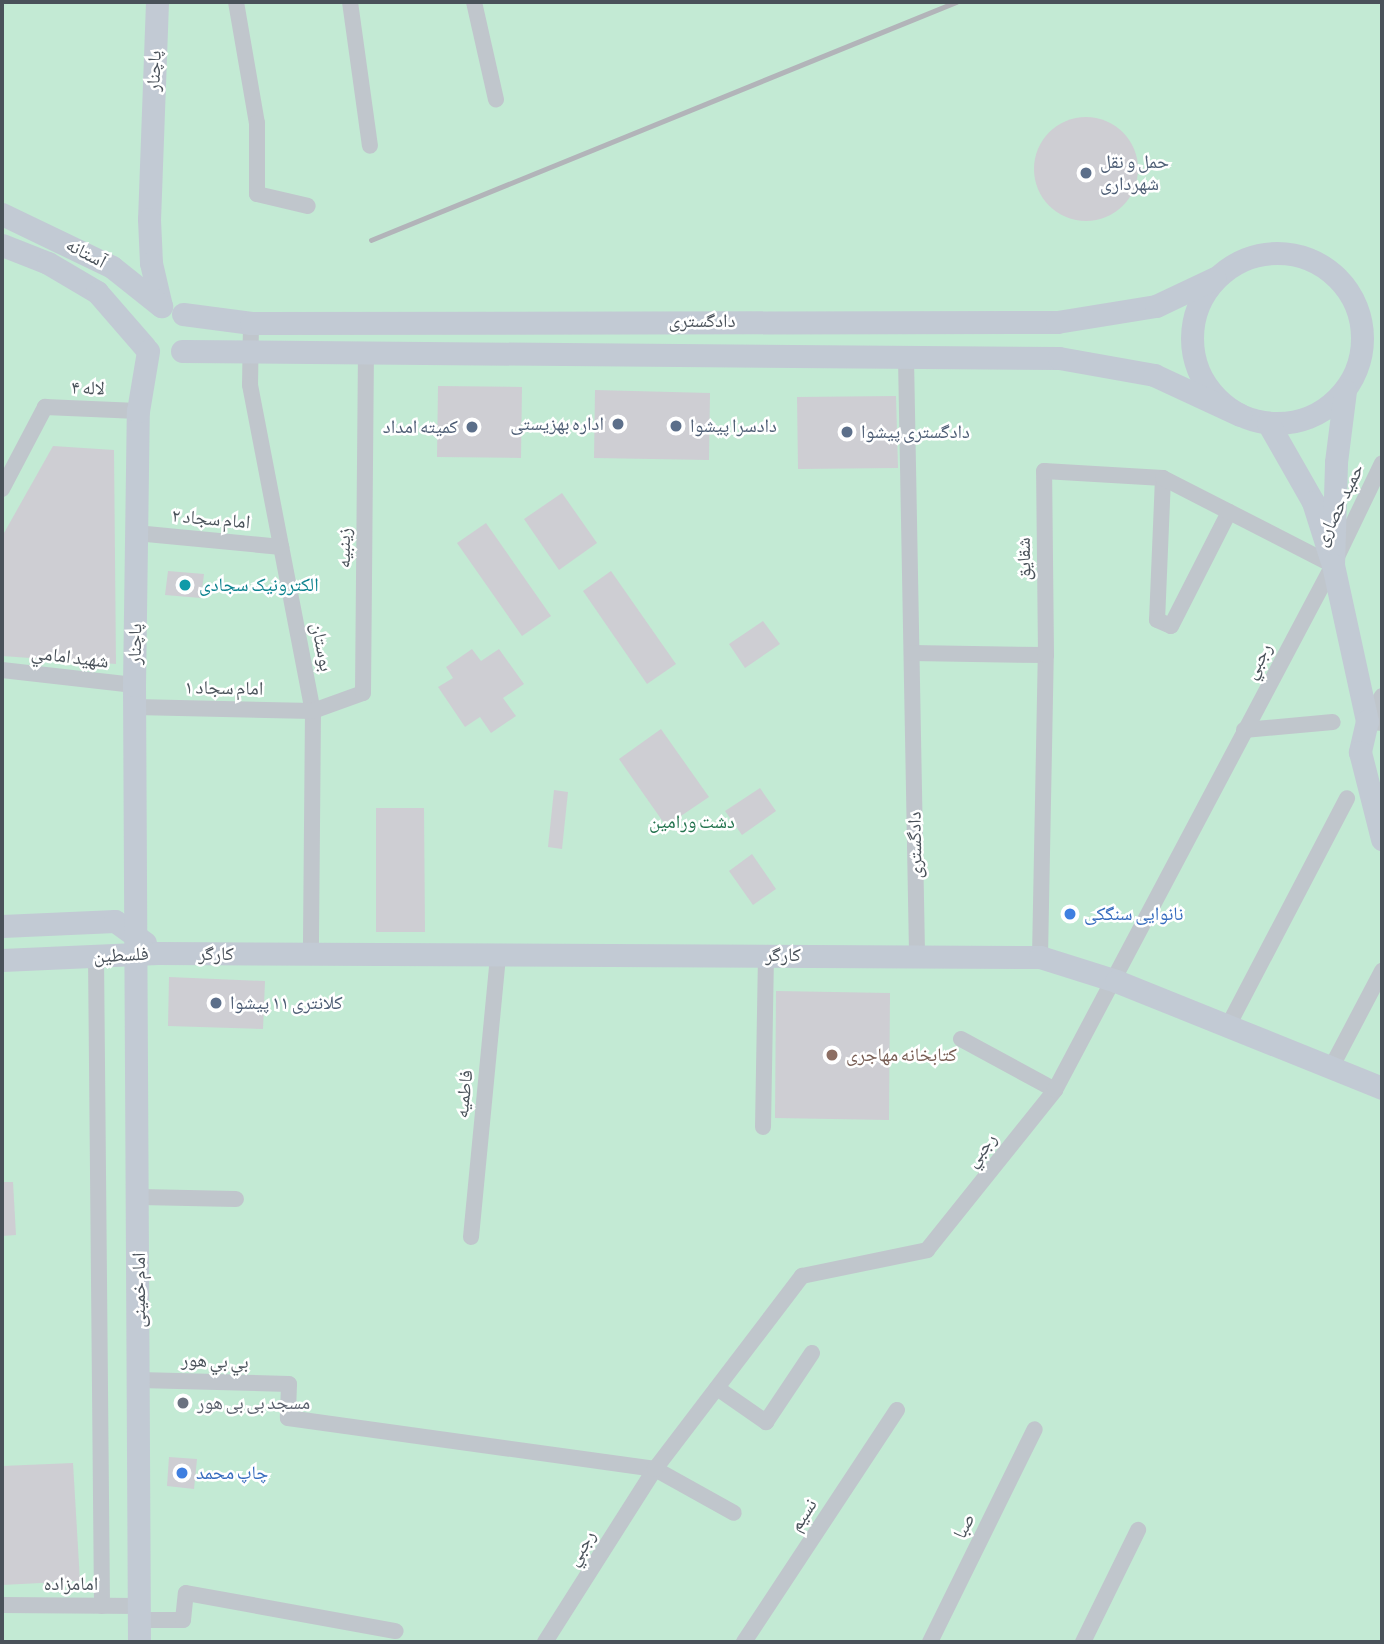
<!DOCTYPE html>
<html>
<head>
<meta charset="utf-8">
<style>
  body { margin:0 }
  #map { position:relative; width:1384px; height:1644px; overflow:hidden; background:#f1f0ef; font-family:"Asap Condensed","Noto Naskh Arabic",sans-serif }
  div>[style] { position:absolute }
  .green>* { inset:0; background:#c3ead4 }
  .building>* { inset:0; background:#ceced3 }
  .round { border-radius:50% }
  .street>* { height:16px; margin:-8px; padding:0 8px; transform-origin:8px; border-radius:8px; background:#c0c6cc }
  .secondary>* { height:23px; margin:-11.5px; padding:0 11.5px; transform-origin:11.5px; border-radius:11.5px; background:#c2cad4 }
  .secondary>.ring { margin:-11.5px; padding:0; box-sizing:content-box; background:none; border:23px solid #c2cad4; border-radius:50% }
  .rail>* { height:4.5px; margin:-2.25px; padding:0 2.25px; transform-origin:2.25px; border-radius:2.25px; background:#b2b4b9 }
  .dots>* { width:19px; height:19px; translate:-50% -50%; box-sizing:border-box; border:4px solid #fff; border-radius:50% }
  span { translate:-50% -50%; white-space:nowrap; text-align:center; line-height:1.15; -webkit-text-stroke:5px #fff; paint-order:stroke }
  .street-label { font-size:19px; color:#4a525a }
  .service-label { font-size:19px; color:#4e5e75 }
  .left { translate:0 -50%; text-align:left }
  .right { translate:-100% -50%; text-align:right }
  .culture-label { font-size:19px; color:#0d838f }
  .park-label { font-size:19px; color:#23734e }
  .shop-label { font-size:19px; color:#366cbe }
  .education-label { font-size:19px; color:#785e54 }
  .worship-label { font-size:19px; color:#5b616d }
  .frame { position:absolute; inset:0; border:4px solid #4a525a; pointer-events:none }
</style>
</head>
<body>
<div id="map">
  <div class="green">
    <i style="clip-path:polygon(2px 2px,1382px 2px,1382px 1642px,2px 1642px)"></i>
  </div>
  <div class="building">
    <i class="round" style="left:1034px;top:117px;width:104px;height:104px"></i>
    <i style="clip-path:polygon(438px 386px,522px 387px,521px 458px,437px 457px)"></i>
    <i style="clip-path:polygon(595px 390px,710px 393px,709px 460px,594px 458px)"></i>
    <i style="clip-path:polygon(896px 396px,898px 468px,798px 469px,797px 397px)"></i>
    <i style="clip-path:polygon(53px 446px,114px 450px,116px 664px,2px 656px,4px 533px)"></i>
    <i style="clip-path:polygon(562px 493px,597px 543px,559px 570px,524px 519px)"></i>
    <i style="clip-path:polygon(486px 523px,551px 616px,522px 636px,457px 543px)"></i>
    <i style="clip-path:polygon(168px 571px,204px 574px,201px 598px,165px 595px)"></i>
    <i style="clip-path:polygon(611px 571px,676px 664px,647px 684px,583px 591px)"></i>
    <i style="clip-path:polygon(763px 621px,780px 644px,745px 668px,729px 644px)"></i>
    <i style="clip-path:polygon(472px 649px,481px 661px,499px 649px,524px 684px,503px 698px,516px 716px,491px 733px,480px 717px,465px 727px,438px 687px,453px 678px,446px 667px)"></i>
    <i style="clip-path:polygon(661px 729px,709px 797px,666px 826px,619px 759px)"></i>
    <i style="clip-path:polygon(760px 788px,776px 811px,742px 835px,725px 811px)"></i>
    <i style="clip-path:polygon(554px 790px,568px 792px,562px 849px,548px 847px)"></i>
    <i style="clip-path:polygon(376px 808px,424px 808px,425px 932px,376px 932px)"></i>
    <i style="clip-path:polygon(752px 854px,776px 889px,753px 905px,729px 871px)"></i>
    <i style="clip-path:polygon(169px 977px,265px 981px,263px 1029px,168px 1026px)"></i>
    <i style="clip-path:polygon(776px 991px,890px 993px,889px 1120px,775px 1118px)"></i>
    <i style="clip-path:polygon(2px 1182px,13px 1182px,16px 1235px,2px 1236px)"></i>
    <i style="clip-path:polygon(169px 1457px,197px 1459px,194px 1489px,167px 1486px)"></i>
    <i style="clip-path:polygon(73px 1463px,80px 1581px,2px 1585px,2px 1466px)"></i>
  </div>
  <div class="street">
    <i style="left:236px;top:2px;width:123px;rotate:80.2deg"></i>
    <i style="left:257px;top:123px;width:71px;rotate:90deg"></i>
    <i style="left:257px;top:194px;width:52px;rotate:13.2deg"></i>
    <i style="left:350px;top:2px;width:145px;rotate:82.1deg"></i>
    <i style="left:474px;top:2px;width:100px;rotate:77.3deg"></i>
    <i style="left:251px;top:323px;width:62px;rotate:90.9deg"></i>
    <i style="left:250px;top:385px;width:332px;rotate:79.1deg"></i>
    <i style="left:313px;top:711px;width:243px;rotate:90.5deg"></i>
    <i style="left:906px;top:358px;width:597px;rotate:88.94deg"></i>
    <i style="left:1163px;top:478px;width:142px;rotate:92.4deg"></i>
    <i style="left:1157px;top:620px;width:15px;rotate:23deg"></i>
    <i style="left:1171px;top:626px;width:128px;rotate:-63deg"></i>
    <i style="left:2px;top:489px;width:93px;rotate:-62.3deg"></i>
    <i style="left:45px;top:407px;width:93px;rotate:2.5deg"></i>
    <i style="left:136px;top:533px;width:146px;rotate:5.5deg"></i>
    <i style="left:912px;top:653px;width:134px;rotate:0.9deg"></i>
    <i style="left:2px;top:670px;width:133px;rotate:6.5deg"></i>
    <i style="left:1382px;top:696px;width:29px;rotate:121deg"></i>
    <i style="left:1367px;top:721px;width:15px;rotate:8deg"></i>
    <i style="left:135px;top:707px;width:178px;rotate:1.3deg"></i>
    <i style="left:313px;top:711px;width:53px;rotate:-19.8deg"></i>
    <i style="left:363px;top:693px;width:343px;rotate:-89.5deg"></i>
    <i style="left:1244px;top:730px;width:89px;rotate:-5.1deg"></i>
    <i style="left:96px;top:956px;width:650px;rotate:89.47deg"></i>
    <i style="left:1040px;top:957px;width:302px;rotate:-88.9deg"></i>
    <i style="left:1046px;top:655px;width:184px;rotate:-90.6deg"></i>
    <i style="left:1044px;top:471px;width:119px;rotate:3.4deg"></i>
    <i style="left:1163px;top:478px;width:191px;rotate:27.1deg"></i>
    <i style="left:1228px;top:1026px;width:257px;rotate:-62.4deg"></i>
    <i style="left:961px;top:1039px;width:107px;rotate:28.5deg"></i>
    <i style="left:1331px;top:1068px;width:110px;rotate:-62.3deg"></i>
    <i style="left:763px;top:1127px;width:172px;rotate:-89deg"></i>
    <i style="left:140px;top:1197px;width:96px;rotate:1.2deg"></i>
    <i style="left:471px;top:1237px;width:283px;rotate:-84.5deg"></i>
    <i style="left:139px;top:1380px;width:150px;rotate:1.5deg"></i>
    <i style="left:289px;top:1384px;width:34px;rotate:92deg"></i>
    <i style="left:288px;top:1418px;width:371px;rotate:7.9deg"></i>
    <i style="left:655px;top:1469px;width:90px;rotate:29.1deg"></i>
    <i style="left:717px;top:1388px;width:60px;rotate:34.8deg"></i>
    <i style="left:766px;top:1422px;width:83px;rotate:-56.3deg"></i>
    <i style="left:2px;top:1605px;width:137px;rotate:0.4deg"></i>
    <i style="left:139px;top:1620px;width:44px"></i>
    <i style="left:183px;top:1620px;width:27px;rotate:-84deg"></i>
    <i style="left:186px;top:1593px;width:213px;rotate:10.3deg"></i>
    <i style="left:545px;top:1642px;width:205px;rotate:-57.6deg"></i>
    <i style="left:655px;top:1469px;width:243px;rotate:-52.7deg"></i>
    <i style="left:802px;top:1276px;width:128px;rotate:-11.7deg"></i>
    <i style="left:927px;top:1250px;width:205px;rotate:-51.3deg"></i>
    <i style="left:1055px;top:1090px;width:594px;rotate:-62.1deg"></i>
    <i style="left:1333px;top:565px;width:113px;rotate:-64.3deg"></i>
    <i style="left:744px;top:1642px;width:278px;rotate:-56.6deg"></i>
    <i style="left:930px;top:1642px;width:237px;rotate:-63.8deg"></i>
    <i style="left:1083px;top:1642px;width:125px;rotate:-63.8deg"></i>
  </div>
  <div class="secondary">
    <i style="left:157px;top:2px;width:217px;rotate:92.1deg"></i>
    <i style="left:149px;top:219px;width:44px;rotate:87.4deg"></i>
    <i style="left:151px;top:263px;width:44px;rotate:76.9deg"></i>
    <i style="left:2px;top:214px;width:122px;rotate:25.7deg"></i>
    <i style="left:112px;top:267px;width:63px;rotate:38.5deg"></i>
    <i style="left:2px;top:245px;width:49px;rotate:21.4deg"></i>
    <i style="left:48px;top:263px;width:57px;rotate:30.6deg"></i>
    <i style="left:97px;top:292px;width:72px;rotate:49deg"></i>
    <i class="ring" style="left:1192px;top:253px;width:147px;height:147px"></i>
    <i style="left:183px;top:314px;width:69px;rotate:7.5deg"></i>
    <i style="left:251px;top:323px;width:806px;rotate:-0.07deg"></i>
    <i style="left:1057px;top:322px;width:100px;rotate:-9.2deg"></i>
    <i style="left:1156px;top:306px;width:65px;rotate:-25.4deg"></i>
    <i style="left:182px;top:351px;width:877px;rotate:0.46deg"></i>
    <i style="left:1059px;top:358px;width:97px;rotate:10.1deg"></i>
    <i style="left:1154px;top:375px;width:95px;rotate:24.9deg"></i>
    <i style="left:1268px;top:423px;width:91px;rotate:60.3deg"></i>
    <i style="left:1313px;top:502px;width:66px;rotate:72.4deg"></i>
    <i style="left:1333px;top:565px;width:103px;rotate:-88.3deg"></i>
    <i style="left:1336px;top:462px;width:72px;rotate:-82.8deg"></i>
    <i style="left:1333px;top:565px;width:160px;rotate:77.7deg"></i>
    <i style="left:1367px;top:721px;width:32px;rotate:103deg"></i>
    <i style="left:1360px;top:752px;width:90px;rotate:75.8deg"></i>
    <i style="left:2px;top:926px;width:113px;rotate:-2.5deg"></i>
    <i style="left:115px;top:921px;width:37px;rotate:36deg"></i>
    <i style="left:2px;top:960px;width:156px;rotate:-2.6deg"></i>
    <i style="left:158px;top:953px;width:882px;rotate:0.26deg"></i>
    <i style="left:1040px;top:957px;width:80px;rotate:17.5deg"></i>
    <i style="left:1116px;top:981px;width:287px;rotate:21.9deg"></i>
    <i style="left:139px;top:1642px;width:957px;rotate:-90.3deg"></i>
    <i style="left:134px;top:685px;width:274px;rotate:-89.2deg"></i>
    <i style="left:138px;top:411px;width:61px;rotate:-80.5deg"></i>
  </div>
  <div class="rail">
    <i style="left:371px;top:240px;width:632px;rotate:-22.14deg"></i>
  </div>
  <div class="dots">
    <i style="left:1086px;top:173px;background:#5c6f8a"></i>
    <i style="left:618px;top:424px;background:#5c6f8a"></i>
    <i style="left:676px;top:426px;background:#5c6f8a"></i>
    <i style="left:472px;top:427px;background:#5c6f8a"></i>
    <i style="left:847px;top:432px;background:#5c6f8a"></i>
    <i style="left:185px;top:585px;background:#0f9aa8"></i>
    <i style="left:1070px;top:914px;background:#3f7fe0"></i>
    <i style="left:216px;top:1003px;background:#5c6f8a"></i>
    <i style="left:832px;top:1055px;background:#8d6e63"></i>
    <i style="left:183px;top:1403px;background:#6b7280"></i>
    <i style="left:182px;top:1473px;background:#3f7fe0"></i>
  </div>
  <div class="street-label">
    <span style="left:154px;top:71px;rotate:-88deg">پاچنار</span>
    <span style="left:86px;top:253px;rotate:28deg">آستانه</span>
    <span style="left:702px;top:321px">دادگستری</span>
    <span style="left:88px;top:388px;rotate:2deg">لاله ۴</span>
    <span style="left:1339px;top:505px;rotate:-64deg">حمید حصاری</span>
    <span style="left:211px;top:519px;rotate:5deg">امام سجاد ۲</span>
    <span style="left:344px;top:548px;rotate:-90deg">زينبيه</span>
    <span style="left:1024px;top:559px;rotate:-91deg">شقايق</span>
    <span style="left:135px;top:644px;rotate:-89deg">پاچنار</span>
    <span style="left:322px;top:647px;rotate:79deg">بوستان</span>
    <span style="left:70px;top:657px;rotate:7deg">شهيد امامي</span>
    <span style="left:1258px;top:661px;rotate:-61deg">رجبي</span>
    <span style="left:224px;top:688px;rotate:1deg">امام سجاد ۱</span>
    <span style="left:915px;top:845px;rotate:-91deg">دادگستری</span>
    <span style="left:216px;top:954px">کارگر</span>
    <span style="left:121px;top:955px;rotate:-3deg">فلسطین</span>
    <span style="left:783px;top:955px">کارگر</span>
    <span style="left:464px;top:1094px;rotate:-84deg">فاطميه</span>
    <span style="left:981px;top:1150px;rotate:-51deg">رجبي</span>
    <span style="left:139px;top:1290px;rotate:-90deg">امام خمینی</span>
    <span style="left:215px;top:1361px;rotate:2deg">بي بي هور</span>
    <span style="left:803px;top:1515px;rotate:-57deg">نسيم</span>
    <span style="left:964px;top:1526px;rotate:-64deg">صبا</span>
    <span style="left:581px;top:1548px;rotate:-58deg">رجبي</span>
    <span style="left:71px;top:1584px">امامزاده</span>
  </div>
  <div class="service-label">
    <span class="left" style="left:1100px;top:173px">حمل و نقل<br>شهرداری</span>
    <span class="right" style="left:604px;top:424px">اداره بهزیستی</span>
    <span class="left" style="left:690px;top:426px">دادسرا پیشوا</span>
    <span class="right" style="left:458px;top:427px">کمیته امداد</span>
    <span class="left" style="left:861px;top:432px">دادگستری پیشوا</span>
    <span class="left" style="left:230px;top:1003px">کلانتری ۱۱ پیشوا</span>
  </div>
  <div class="culture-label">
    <span class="left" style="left:199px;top:585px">الکترونیک سجادی</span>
  </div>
  <div class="park-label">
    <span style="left:692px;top:822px">دشت ورامین</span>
  </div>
  <div class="shop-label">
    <span class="left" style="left:1084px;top:914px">نانوایی سنگکی</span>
    <span class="left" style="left:196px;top:1473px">چاپ محمد</span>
  </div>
  <div class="education-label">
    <span class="left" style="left:846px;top:1055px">کتابخانه مهاجری</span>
  </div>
  <div class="worship-label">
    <span class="left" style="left:197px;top:1403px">مسجد بی بی هور</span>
  </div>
  <div class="frame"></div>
</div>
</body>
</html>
